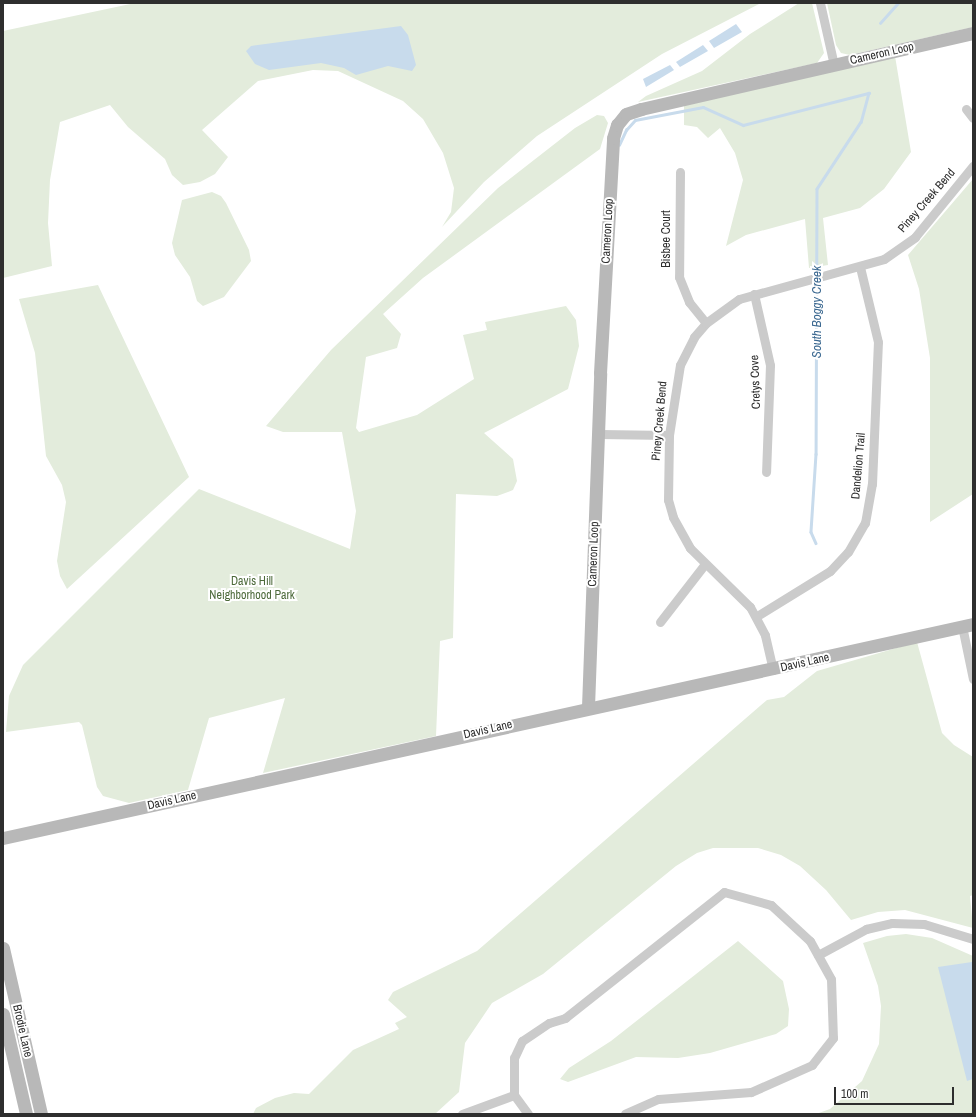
<!DOCTYPE html>
<html>
<head>
<meta charset="utf-8">
<style>
  body { margin:0 }
  #map { position:relative; width:976px; height:1117px; overflow:hidden; background:#fff; font-family:"Archivo Narrow",sans-serif }
  div>[style] { position:absolute }
  .green>* { inset:0; background:#e3ecdc }
  .water>* { inset:0; background:#c8dbec }
  .stream>* { height:2.5px; margin:-1.25px; padding:0 1.25px; transform-origin:1.25px; border-radius:1.25px; background:#c8dbec }
  .street>* { height:9px; margin:-4.5px; padding:0 4.5px; transform-origin:4.5px; border-radius:4.5px; background:#cbcbcb }
  .secondary>* { height:13px; margin:-6.5px; padding:0 6.5px; transform-origin:6.5px; border-radius:6.5px; background:#b8b8b8 }
  span { translate:-50% -50%; white-space:nowrap; text-align:center; line-height:1.15; -webkit-text-stroke:4px #fff; paint-order:stroke }
  .street-label { font-size:12px; color:#2e2e2e }
  .park-label { font-size:12px; color:#4d6a3b }
  .water-label { font-size:13px; color:#3c6991; font-style:italic }
  .frame { position:absolute; inset:0; border:4px solid #2e2e2e; pointer-events:none }
  .scale { position:absolute; left:834px; top:1087px; width:120px; height:18px; box-sizing:border-box; border:2px solid #2e2e2e; border-top:0; padding-left:5px; font-size:12px; line-height:14px; white-space:nowrap; color:#2e2e2e; -webkit-text-stroke:3px #fff; paint-order:stroke }
</style>
</head>
<body>
<div id="map">
  <div class="green">
    <i style="clip-path:polygon(135px 3px,761px 3px,662px 54px,537px 136px,484px 182px,442px 227px,451px 212px,454px 188px,443px 153px,423px 119px,403px 101px,338px 71px,313px 70px,258px 81px,202px 130px,228px 157px,215px 174px,200px 182px,183px 185px,172px 175px,165px 159px,128px 127px,110px 105px,60px 122px,50px 180px,48px 223px,52px 266px,3px 278px,3px 31px)"></i>
    <i style="clip-path:polygon(799px 3px,812px 3px,824px 53px,817px 63px,638px 102px,646px 96px,702px 71px,750px 34px)"></i>
    <i style="clip-path:polygon(827px 3px,973px 3px,973px 27px,850px 55px,841px 53px,836px 45px)"></i>
    <i style="clip-path:polygon(895px 56px,911px 152px,884px 189px,860px 208px,823px 218px,828px 265px,809px 268px,805px 219px,746px 235px,726px 246px,743px 180px,735px 153px,720px 128px,708px 138px,697px 127px,684px 125px,684px 104px)"></i>
    <i style="clip-path:polygon(597px 115px,604px 116px,608px 123px,600px 149px,423px 278px,383px 314px,401px 334px,397px 348px,366px 357px,356px 428px,359px 432px,417px 415px,474px 379px,463px 335px,487px 330px,485px 322px,566px 306px,576px 320px,579px 346px,568px 389px,484px 433px,513px 459px,517px 481px,513px 490px,497px 496px,456px 494px,453px 638px,440px 641px,436px 736px,263px 773px,285px 698px,209px 718px,188px 790px,129px 803px,103px 796px,97px 787px,82px 725px,79px 722px,6px 732px,9px 696px,23px 665px,199px 489px,350px 549px,356px 511px,342px 432px,283px 432px,266px 426px,331px 350px,498px 188px,575px 128px)"></i>
    <i style="clip-path:polygon(973px 179px,973px 494px,930px 522px,930px 358px,919px 289px,908px 255px)"></i>
    <i style="clip-path:polygon(212px 192px,221px 196px,226px 203px,249px 250px,251px 261px,224px 297px,203px 306px,197px 301px,190px 277px,175px 255px,172px 243px,182px 200px)"></i>
    <i style="clip-path:polygon(98px 285px,189px 477px,67px 589px,60px 576px,57px 561px,66px 502px,62px 485px,46px 456px,35px 353px,19px 299px)"></i>
    <i style="clip-path:polygon(917px 642px,942px 733px,954px 745px,973px 757px,973px 895px,970px 896px,973px 928px,905px 910px,878px 912px,851px 920px,826px 890px,800px 866px,781px 855px,758px 848px,713px 848px,697px 853px,676px 866px,543px 974px,492px 1003px,465px 1043px,459px 1092px,435px 1114px,253px 1114px,256px 1108px,275px 1098px,294px 1093px,309px 1094px,353px 1050px,399px 1029px,395px 1023px,407px 1017px,388px 1000px,393px 992px,477px 951px,767px 700px,784px 697px,817px 671px)"></i>
    <i style="clip-path:polygon(906px 934px,932px 938px,973px 956px,973px 1114px,816px 1114px,830px 1109px,862px 1081px,879px 1044px,881px 1006px,878px 986px,863px 943px,887px 936px)"></i>
    <i style="clip-path:polygon(738px 941px,783px 981px,789px 1009px,788px 1026px,776px 1034px,710px 1053px,678px 1058px,636px 1057px,568px 1082px,560px 1079px,569px 1068px,611px 1041px)"></i>
  </div>
  <div class="water">
    <i style="clip-path:polygon(736px 24px,742px 32px,714px 48px,709px 41px)"></i>
    <i style="clip-path:polygon(401px 26px,408px 35px,416px 65px,412px 71px,388px 66px,356px 75px,344px 68px,321px 63px,269px 70px,255px 64px,246px 51px,251px 46px)"></i>
    <i style="clip-path:polygon(703px 45px,708px 51px,680px 67px,676px 62px)"></i>
    <i style="clip-path:polygon(670px 65px,674px 70px,646px 87px,643px 79px)"></i>
    <i style="clip-path:polygon(972px 962px,973px 1079px,967px 1081px,938px 967px)"></i>
  </div>
  <div class="stream">
    <i style="left:880px;top:23px;width:27px;rotate:-48deg"></i>
    <i style="left:619px;top:145px;width:17px;rotate:-65deg"></i>
    <i style="left:626px;top:130px;width:13px;rotate:-48deg"></i>
    <i style="left:635px;top:120px;width:69px;rotate:-10.8deg"></i>
    <i style="left:703px;top:107px;width:44px;rotate:24.2deg"></i>
    <i style="left:743px;top:125px;width:130px;rotate:-14.3deg"></i>
    <i style="left:869px;top:93px;width:30px;rotate:105deg"></i>
    <i style="left:861px;top:122px;width:80px;rotate:123.3deg"></i>
    <i style="left:817px;top:189px;width:265px;rotate:90.2deg"></i>
    <i style="left:816px;top:454px;width:78px;rotate:93.7deg"></i>
    <i style="left:811px;top:532px;width:12px;rotate:66deg"></i>
  </div>
  <div class="street">
    <i style="left:820px;top:3px;width:64px;rotate:77.3deg"></i>
    <i style="left:966px;top:109px;width:11px;rotate:52deg"></i>
    <i style="left:680px;top:172px;width:105px;rotate:90.5deg"></i>
    <i style="left:679px;top:277px;width:27px;rotate:68deg"></i>
    <i style="left:689px;top:302px;width:27px;rotate:51deg"></i>
    <i style="left:754px;top:294px;width:73px;rotate:77.3deg"></i>
    <i style="left:770px;top:365px;width:107px;rotate:92.1deg"></i>
    <i style="left:599px;top:434px;width:70px;rotate:0.8deg"></i>
    <i style="left:757px;top:616px;width:86px;rotate:-31.7deg"></i>
    <i style="left:830px;top:571px;width:26px;rotate:-47deg"></i>
    <i style="left:848px;top:552px;width:34px;rotate:-60deg"></i>
    <i style="left:865px;top:523px;width:40px;rotate:-80deg"></i>
    <i style="left:872px;top:484px;width:142px;rotate:-87.6deg"></i>
    <i style="left:878px;top:342px;width:77px;rotate:-103.5deg"></i>
    <i style="left:660px;top:622px;width:73px;rotate:-52.2deg"></i>
    <i style="left:962px;top:626px;width:54px;rotate:78.3deg"></i>
    <i style="left:773px;top:670px;width:36px;rotate:-103deg"></i>
    <i style="left:765px;top:635px;width:32px;rotate:-118deg"></i>
    <i style="left:750px;top:607px;width:84px;rotate:-135.5deg"></i>
    <i style="left:690px;top:548px;width:35px;rotate:-119deg"></i>
    <i style="left:673px;top:517px;width:18px;rotate:-106deg"></i>
    <i style="left:668px;top:500px;width:65px;rotate:-89.1deg"></i>
    <i style="left:669px;top:435px;width:71px;rotate:-81.1deg"></i>
    <i style="left:680px;top:365px;width:31px;rotate:-63deg"></i>
    <i style="left:694px;top:337px;width:18px;rotate:-49deg"></i>
    <i style="left:706px;top:323px;width:41px;rotate:-36deg"></i>
    <i style="left:739px;top:299px;width:150px;rotate:-15.4deg"></i>
    <i style="left:884px;top:259px;width:38px;rotate:-35deg"></i>
    <i style="left:915px;top:237px;width:92px;rotate:-50.8deg"></i>
    <i style="left:818px;top:955px;width:55px;rotate:-28.4deg"></i>
    <i style="left:866px;top:929px;width:27px;rotate:-13deg"></i>
    <i style="left:892px;top:923px;width:32px;rotate:2deg"></i>
    <i style="left:924px;top:924px;width:51px;rotate:17deg"></i>
    <i style="left:462px;top:1114px;width:55px;rotate:-20.1deg"></i>
    <i style="left:528px;top:1114px;width:24px;rotate:-126deg"></i>
    <i style="left:514px;top:1095px;width:37px;rotate:-90deg"></i>
    <i style="left:514px;top:1058px;width:19px;rotate:-65deg"></i>
    <i style="left:522px;top:1041px;width:32px;rotate:-34deg"></i>
    <i style="left:549px;top:1023px;width:17px;rotate:-17deg"></i>
    <i style="left:565px;top:1018px;width:203px;rotate:-38.4deg"></i>
    <i style="left:724px;top:892px;width:49px;rotate:15.5deg"></i>
    <i style="left:771px;top:905px;width:53px;rotate:42.7deg"></i>
    <i style="left:810px;top:941px;width:43px;rotate:61.1deg"></i>
    <i style="left:831px;top:979px;width:59px;rotate:88.1deg"></i>
    <i style="left:833px;top:1038px;width:34px;rotate:128deg"></i>
    <i style="left:812px;top:1065px;width:67px;rotate:156.1deg"></i>
    <i style="left:751px;top:1092px;width:93px;rotate:175.7deg"></i>
    <i style="left:658px;top:1099px;width:36px;rotate:156deg"></i>
  </div>
  <div class="secondary">
    <i style="left:588px;top:707px;width:334px;rotate:-87.9deg"></i>
    <i style="left:600px;top:373px;width:235px;rotate:-86.8deg"></i>
    <i style="left:613px;top:138px;width:14px;rotate:-73deg"></i>
    <i style="left:617px;top:125px;width:14px;rotate:-51deg"></i>
    <i style="left:626px;top:114px;width:16px;rotate:-18deg"></i>
    <i style="left:641px;top:109px;width:341px;rotate:-12.9deg"></i>
    <i style="left:3px;top:838px;width:993px;rotate:-12.44deg"></i>
    <i style="left:3px;top:948px;width:170px;rotate:77.1deg"></i>
    <i style="left:3px;top:1014px;width:103px;rotate:77deg"></i>
  </div>
  <div class="street-label">
    <span style="left:882px;top:54px;rotate:-13deg">Cameron Loop</span>
    <span style="left:927px;top:201px;rotate:-49deg">Piney Creek Bend</span>
    <span style="left:608px;top:231px;rotate:-87deg">Cameron Loop</span>
    <span style="left:667px;top:239px;rotate:-90deg">Bisbee Court</span>
    <span style="left:756px;top:382px;rotate:-92deg">Cretys Cove</span>
    <span style="left:660px;top:421px;rotate:-85deg">Piney Creek Bend</span>
    <span style="left:859px;top:466px;rotate:-85deg">Dandelion Trail</span>
    <span style="left:594px;top:554px;rotate:-88deg">Cameron Loop</span>
    <span style="left:805px;top:663px;rotate:-13deg">Davis Lane</span>
    <span style="left:488px;top:730px;rotate:-13deg">Davis Lane</span>
    <span style="left:172px;top:801px;rotate:-13deg">Davis Lane</span>
    <span style="left:22px;top:1031px;rotate:77deg">Brodie Lane</span>
  </div>
  <div class="park-label">
    <span style="left:252px;top:589px">Davis Hill<br>Neighborhood Park</span>
  </div>
  <div class="water-label">
    <span style="left:817px;top:312px;rotate:-90deg">South Boggy Creek</span>
  </div>
  <div class="frame"></div>
  <div class="scale">100 m</div>
</div>
</body>
</html>
